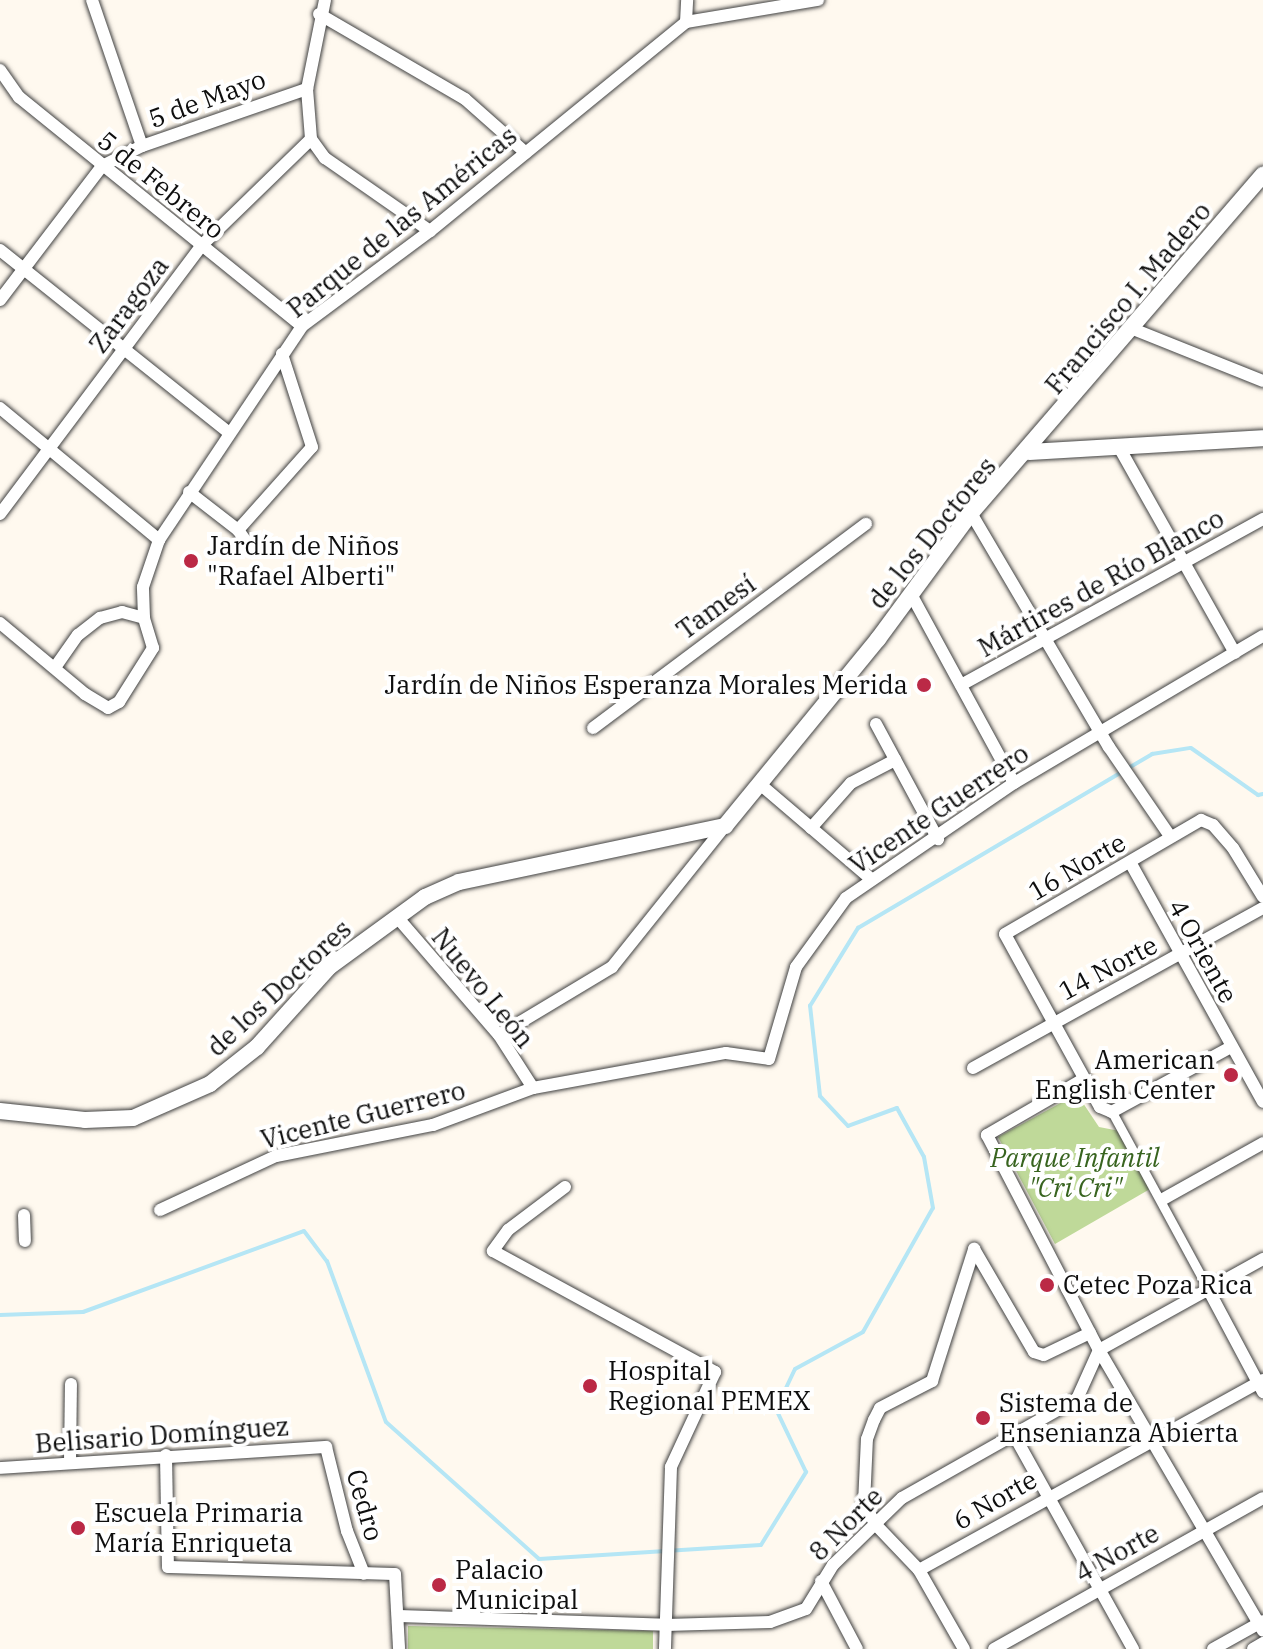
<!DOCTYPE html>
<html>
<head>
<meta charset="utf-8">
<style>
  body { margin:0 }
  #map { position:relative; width:1263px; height:1649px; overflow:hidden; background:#fff9ef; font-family:"IBM Plex Serif",serif }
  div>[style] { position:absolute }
  .forest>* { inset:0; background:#bfd999 }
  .stream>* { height:4px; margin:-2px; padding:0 2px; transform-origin:2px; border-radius:2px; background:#b5e6f5 }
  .roads { filter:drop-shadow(0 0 2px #414141) drop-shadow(0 0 2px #414141) }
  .pedestrian>* { height:9px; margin:-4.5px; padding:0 4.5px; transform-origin:4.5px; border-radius:4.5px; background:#fff }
  .minor>* { height:12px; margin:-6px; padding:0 6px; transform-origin:6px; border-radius:6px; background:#fff }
  .tertiary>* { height:16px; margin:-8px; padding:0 8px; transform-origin:8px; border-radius:8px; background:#fff }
  .dots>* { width:22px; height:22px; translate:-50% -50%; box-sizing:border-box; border:4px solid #fff; border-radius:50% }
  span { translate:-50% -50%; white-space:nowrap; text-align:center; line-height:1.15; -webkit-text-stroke:8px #fff; paint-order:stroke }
  .street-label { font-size:26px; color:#0e0e0e }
  .poi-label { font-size:26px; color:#0e0e0e }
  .left { translate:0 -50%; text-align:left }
  .right { translate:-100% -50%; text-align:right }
  .park-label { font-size:26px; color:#38641f; font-style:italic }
</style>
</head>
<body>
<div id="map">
  <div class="forest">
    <i style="clip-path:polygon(1077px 1094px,1099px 1127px,1125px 1132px,1150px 1189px,1055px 1244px,998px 1137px)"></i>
    <i style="clip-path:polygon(408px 1626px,653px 1631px,653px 1649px,408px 1649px)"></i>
  </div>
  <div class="stream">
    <i style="left:0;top:1315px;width:83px;rotate:-2.1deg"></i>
    <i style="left:83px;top:1312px;width:235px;rotate:-20.1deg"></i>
    <i style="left:304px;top:1231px;width:38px;rotate:53deg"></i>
    <i style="left:327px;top:1261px;width:171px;rotate:69.9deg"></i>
    <i style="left:386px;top:1422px;width:205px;rotate:41.8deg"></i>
    <i style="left:539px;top:1559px;width:222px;rotate:-3.6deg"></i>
    <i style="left:761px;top:1545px;width:86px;rotate:-58.3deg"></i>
    <i style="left:806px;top:1472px;width:70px;rotate:-115.5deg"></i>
    <i style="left:776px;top:1409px;width:44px;rotate:-64.6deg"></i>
    <i style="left:795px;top:1369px;width:77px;rotate:-28.6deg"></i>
    <i style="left:863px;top:1332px;width:142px;rotate:-60.6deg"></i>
    <i style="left:933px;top:1208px;width:52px;rotate:-100deg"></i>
    <i style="left:924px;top:1157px;width:56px;rotate:-118.9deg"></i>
    <i style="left:897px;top:1108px;width:52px;rotate:159.8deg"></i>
    <i style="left:848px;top:1126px;width:41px;rotate:-133deg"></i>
    <i style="left:820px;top:1096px;width:91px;rotate:-96.3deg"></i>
    <i style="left:810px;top:1006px;width:92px;rotate:-58.4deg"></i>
    <i style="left:858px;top:928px;width:342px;rotate:-30.6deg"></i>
    <i style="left:1152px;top:754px;width:39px;rotate:-9deg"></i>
    <i style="left:1191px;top:748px;width:82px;rotate:35deg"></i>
    <i style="left:1258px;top:795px;width:5px;rotate:-11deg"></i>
  </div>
  <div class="roads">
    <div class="pedestrian">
      <i style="left:1112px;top:1112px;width:201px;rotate:61.5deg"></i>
    </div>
    <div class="minor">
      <i style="left:92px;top:0;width:154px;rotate:71.1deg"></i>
      <i style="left:325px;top:0;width:91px;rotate:101.4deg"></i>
      <i style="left:307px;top:89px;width:50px;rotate:85.4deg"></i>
      <i style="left:311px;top:139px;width:24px;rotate:54deg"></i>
      <i style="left:325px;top:158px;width:128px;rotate:34.8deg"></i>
      <i style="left:319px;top:14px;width:169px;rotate:30.2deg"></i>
      <i style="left:465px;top:99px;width:81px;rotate:41.5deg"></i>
      <i style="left:686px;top:22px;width:134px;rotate:-9.5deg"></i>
      <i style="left:0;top:70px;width:33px;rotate:55deg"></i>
      <i style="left:19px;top:97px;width:364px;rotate:39deg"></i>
      <i style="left:0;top:250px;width:290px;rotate:38.6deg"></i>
      <i style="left:0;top:300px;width:168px;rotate:-52.7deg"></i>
      <i style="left:102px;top:166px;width:45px;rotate:-26.6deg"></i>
      <i style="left:142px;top:146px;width:175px;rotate:-19.1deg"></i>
      <i style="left:1133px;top:329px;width:140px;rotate:21.8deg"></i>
      <i style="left:0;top:408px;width:207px;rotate:39.7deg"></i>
      <i style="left:1120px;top:449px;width:234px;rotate:60.6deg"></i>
      <i style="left:189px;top:492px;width:62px;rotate:37.8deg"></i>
      <i style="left:238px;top:530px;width:19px;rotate:55deg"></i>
      <i style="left:971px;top:513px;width:272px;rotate:59.5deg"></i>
      <i style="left:1109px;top:747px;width:108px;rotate:55.6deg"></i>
      <i style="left:0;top:514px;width:335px;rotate:-53.1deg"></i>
      <i style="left:201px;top:246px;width:153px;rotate:-44.2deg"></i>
      <i style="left:238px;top:530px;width:111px;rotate:-48.3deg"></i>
      <i style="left:312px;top:447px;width:98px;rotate:-107.9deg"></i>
      <i style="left:911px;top:594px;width:215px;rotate:61.4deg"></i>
      <i style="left:0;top:623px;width:111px;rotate:39.9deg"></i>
      <i style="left:85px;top:694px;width:27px;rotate:31deg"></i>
      <i style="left:108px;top:708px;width:13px;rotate:-29deg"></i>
      <i style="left:119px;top:702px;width:64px;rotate:-57.8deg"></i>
      <i style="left:153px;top:648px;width:31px;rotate:-107deg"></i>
      <i style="left:144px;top:618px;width:31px;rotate:-92deg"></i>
      <i style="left:143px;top:587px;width:50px;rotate:-71.2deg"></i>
      <i style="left:159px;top:540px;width:257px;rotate:-56.2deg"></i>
      <i style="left:302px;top:326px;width:159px;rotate:-36.6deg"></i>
      <i style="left:430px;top:231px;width:330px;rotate:-39.2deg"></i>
      <i style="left:686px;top:22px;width:22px;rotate:-87deg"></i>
      <i style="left:56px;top:666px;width:38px;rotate:-55deg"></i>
      <i style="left:78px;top:635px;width:28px;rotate:-38deg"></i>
      <i style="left:100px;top:618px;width:23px;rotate:-15deg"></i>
      <i style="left:122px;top:612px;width:23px;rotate:15deg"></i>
      <i style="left:961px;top:685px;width:345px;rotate:-28.8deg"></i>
      <i style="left:876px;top:724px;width:131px;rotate:61.7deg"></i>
      <i style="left:593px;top:728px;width:341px;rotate:-36.8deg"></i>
      <i style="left:761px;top:785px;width:145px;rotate:40.5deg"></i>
      <i style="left:811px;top:828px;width:60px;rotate:-48.4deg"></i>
      <i style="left:851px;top:783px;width:50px;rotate:-27.6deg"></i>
      <i style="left:1130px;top:862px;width:274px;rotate:61deg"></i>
      <i style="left:397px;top:917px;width:156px;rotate:49.2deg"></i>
      <i style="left:499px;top:1035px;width:63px;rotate:57.3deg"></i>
      <i style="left:499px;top:1035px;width:132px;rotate:-31deg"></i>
      <i style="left:612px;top:967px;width:181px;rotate:-51.3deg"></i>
      <i style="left:1231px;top:1047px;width:136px;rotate:151.4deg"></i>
      <i style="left:1112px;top:1112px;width:13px;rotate:-157deg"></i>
      <i style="left:1100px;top:1107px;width:197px;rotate:-118.8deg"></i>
      <i style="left:1005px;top:934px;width:227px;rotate:-30.2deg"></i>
      <i style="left:1201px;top:820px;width:13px;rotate:23deg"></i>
      <i style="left:1213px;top:825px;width:30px;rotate:49deg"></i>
      <i style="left:1233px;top:848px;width:57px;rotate:58.5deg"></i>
      <i style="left:973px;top:1068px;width:331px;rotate:-28.9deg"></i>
      <i style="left:1082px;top:1080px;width:110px;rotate:149.9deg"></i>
      <i style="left:987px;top:1135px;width:242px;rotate:62.5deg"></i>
      <i style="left:1099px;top:1350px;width:325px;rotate:59.7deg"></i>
      <i style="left:565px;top:1187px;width:71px;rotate:143deg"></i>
      <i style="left:508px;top:1230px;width:26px;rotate:126deg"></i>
      <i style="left:493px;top:1251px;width:253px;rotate:28.6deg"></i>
      <i style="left:715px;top:1372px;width:105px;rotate:114.9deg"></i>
      <i style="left:671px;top:1467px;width:182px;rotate:91.9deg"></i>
      <i style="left:1163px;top:1199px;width:115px;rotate:-29.2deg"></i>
      <i style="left:160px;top:1210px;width:128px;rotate:-25deg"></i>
      <i style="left:276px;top:1156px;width:160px;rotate:-11.2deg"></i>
      <i style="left:433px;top:1125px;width:107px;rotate:-20.3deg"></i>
      <i style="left:533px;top:1088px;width:196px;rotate:-10.3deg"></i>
      <i style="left:726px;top:1053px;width:43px;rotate:7.9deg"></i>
      <i style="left:769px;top:1059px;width:96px;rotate:-73.6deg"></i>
      <i style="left:796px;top:967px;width:85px;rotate:-54.1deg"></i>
      <i style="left:846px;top:898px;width:204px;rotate:-34.4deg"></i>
      <i style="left:1014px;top:783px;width:289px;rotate:-30.6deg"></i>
      <i style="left:24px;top:1215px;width:26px;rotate:88deg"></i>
      <i style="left:974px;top:1249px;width:119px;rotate:59.8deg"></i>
      <i style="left:1034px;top:1352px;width:10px;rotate:17deg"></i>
      <i style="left:1044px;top:1355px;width:51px;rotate:-25.6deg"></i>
      <i style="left:1208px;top:1289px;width:117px;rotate:61.9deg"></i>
      <i style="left:1014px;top:1435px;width:245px;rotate:60.9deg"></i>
      <i style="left:166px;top:1455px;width:112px;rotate:89deg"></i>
      <i style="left:168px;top:1567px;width:227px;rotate:1.8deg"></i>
      <i style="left:395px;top:1574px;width:75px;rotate:86.9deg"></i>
      <i style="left:70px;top:1462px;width:78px;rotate:-89.3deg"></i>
      <i style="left:0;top:1468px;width:327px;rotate:-3.7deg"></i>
      <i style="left:326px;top:1447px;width:87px;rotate:76deg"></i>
      <i style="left:347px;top:1531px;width:46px;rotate:68.4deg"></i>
      <i style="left:919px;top:1570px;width:393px;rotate:-28.9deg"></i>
      <i style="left:821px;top:1581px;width:77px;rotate:62.1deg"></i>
      <i style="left:399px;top:1616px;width:267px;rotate:1.9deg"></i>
      <i style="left:666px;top:1625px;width:104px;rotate:-1.7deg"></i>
      <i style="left:770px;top:1622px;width:38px;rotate:-20deg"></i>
      <i style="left:806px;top:1609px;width:52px;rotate:-58.5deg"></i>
      <i style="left:833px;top:1565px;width:96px;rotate:-44.2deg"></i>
      <i style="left:902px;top:1498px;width:201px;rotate:-29.5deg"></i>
      <i style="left:1077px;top:1399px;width:54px;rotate:-65.8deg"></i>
      <i style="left:1099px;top:1350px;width:188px;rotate:-29deg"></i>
      <i style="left:964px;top:1649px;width:91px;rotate:-119.7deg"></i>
      <i style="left:919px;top:1570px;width:62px;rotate:-133.7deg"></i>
      <i style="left:876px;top:1525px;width:24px;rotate:-120deg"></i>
      <i style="left:864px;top:1504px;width:65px;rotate:-87.4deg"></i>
      <i style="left:867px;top:1439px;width:20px;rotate:-70deg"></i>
      <i style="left:874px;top:1420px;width:13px;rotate:-63deg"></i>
      <i style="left:880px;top:1408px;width:59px;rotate:-27.4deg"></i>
      <i style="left:932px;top:1381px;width:139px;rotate:-72.3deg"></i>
      <i style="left:994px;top:1649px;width:308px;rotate:-29.3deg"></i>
      <i style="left:1213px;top:1649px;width:57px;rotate:-29.2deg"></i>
      <i style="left:1253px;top:1649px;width:12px;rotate:-31deg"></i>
    </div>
    <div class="tertiary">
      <i style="left:1029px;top:452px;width:234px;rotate:-3.4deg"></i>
      <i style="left:0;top:1111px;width:85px;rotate:6deg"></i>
      <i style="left:85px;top:1120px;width:48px;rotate:-2.4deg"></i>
      <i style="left:133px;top:1118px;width:84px;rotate:-23.8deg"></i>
      <i style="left:210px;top:1084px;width:60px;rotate:-38.2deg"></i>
      <i style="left:257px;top:1047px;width:108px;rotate:-48deg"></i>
      <i style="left:329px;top:967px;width:119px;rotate:-36.1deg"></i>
      <i style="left:425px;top:897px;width:37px;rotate:-24deg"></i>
      <i style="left:459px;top:882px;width:272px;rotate:-11.9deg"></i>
      <i style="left:725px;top:826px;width:242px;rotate:-50.7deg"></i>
      <i style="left:878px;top:639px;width:157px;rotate:-53.6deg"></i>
      <i style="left:971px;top:513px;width:447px;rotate:-49.2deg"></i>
    </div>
  </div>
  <div class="dots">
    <i style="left:191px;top:561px;background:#bb2946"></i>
    <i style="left:924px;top:685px;background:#bb2946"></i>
    <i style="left:1231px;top:1075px;background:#bb2946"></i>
    <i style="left:1047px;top:1285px;background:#bb2946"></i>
    <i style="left:590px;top:1386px;background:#bb2946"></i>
    <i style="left:983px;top:1418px;background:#bb2946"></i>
    <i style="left:78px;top:1528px;background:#bb2946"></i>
    <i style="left:439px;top:1585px;background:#bb2946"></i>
  </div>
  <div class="street-label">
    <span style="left:207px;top:99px;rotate:-20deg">5 de Mayo</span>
    <span style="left:161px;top:185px;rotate:39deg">5 de Febrero</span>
    <span style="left:402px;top:222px;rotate:-39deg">Parque de las Américas</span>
    <span style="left:1128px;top:298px;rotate:-50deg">Francisco I. Madero</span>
    <span style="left:129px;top:305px;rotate:-53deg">Zaragoza</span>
    <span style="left:932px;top:533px;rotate:-51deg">de los Doctores</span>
    <span style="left:1101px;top:583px;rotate:-29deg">Mártires de Río Blanco</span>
    <span style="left:716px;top:607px;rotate:-36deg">Tamesí</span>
    <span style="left:939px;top:809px;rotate:-34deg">Vicente Guerrero</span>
    <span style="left:1077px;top:867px;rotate:-30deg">16 Norte</span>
    <span style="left:1203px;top:951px;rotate:61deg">4 Oriente</span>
    <span style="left:1108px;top:968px;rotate:-28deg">14 Norte</span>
    <span style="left:279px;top:988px;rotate:-43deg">de los Doctores</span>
    <span style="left:483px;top:988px;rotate:51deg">Nuevo León</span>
    <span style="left:363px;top:1115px;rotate:-14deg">Vicente Guerrero</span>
    <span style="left:162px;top:1435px;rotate:-4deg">Belisario Domínguez</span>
    <span style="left:995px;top:1500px;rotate:-30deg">6 Norte</span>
    <span style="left:365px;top:1505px;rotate:74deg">Cedro</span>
    <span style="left:846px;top:1524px;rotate:-45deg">8 Norte</span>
    <span style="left:1117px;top:1553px;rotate:-29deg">4 Norte</span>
  </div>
  <div class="poi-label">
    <span class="left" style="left:207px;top:561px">Jardín de Niños<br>"Rafael Alberti"</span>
    <span class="right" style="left:908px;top:685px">Jardín de Niños Esperanza Morales Merida</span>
    <span class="right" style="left:1215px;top:1075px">American<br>English Center</span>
    <span class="left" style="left:1063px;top:1285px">Cetec Poza Rica</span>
    <span class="left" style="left:608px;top:1386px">Hospital<br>Regional PEMEX</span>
    <span class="left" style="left:999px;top:1418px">Sistema de<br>Ensenianza Abierta</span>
    <span class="left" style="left:94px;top:1528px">Escuela Primaria<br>María Enriqueta</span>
    <span class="left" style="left:455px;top:1585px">Palacio<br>Municipal</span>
  </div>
  <div class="park-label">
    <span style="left:1075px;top:1173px">Parque Infantil<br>"Cri Cri"</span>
  </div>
</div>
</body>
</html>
